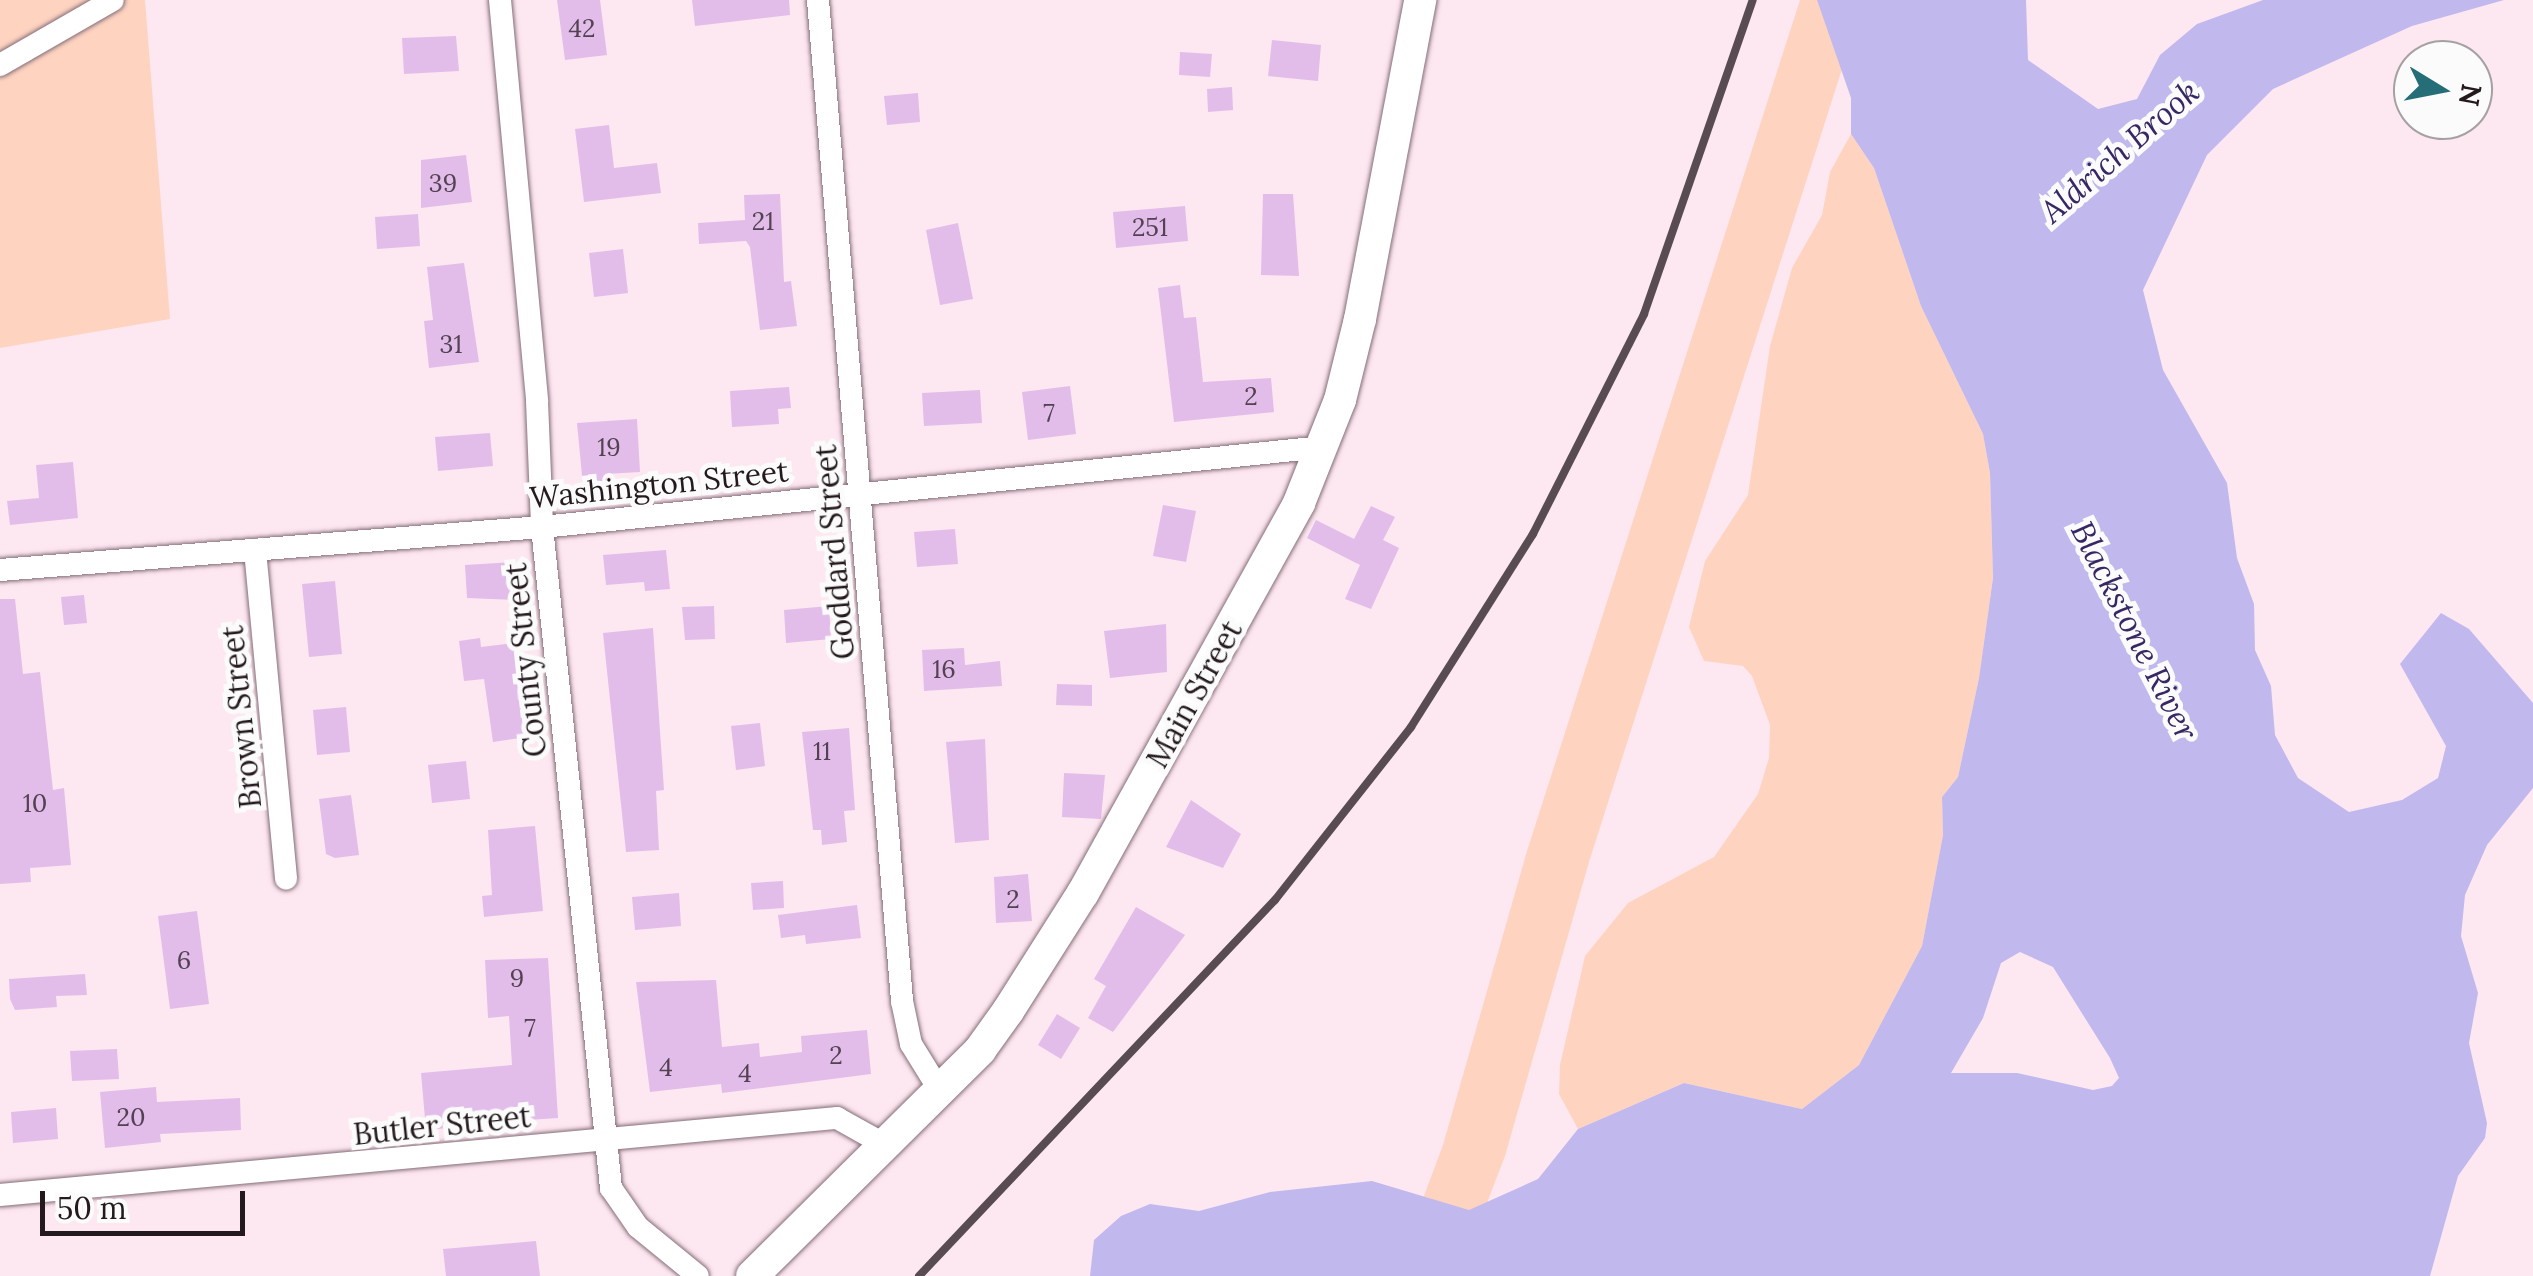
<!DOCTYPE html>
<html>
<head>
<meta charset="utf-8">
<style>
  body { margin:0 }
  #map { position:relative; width:2533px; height:1276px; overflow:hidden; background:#fde7f1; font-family:Lora,serif }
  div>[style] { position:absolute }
  .green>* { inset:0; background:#fed4c1 }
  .water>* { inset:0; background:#c1b9ed }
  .building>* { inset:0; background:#e2bdea }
  .roads { filter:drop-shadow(0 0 2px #856d78) drop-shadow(0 0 2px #856d78) }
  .street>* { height:22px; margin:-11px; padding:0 11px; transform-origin:11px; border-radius:11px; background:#fff }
  .secondary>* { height:32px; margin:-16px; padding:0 16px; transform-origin:16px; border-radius:16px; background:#fff }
  .rail>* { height:8px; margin:-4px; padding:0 4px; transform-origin:4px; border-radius:4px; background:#584b51 }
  span { translate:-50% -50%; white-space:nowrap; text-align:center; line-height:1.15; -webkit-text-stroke:10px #fbfbfb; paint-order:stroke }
  .number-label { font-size:25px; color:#534251 }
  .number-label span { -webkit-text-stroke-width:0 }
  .street-label { font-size:30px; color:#23191e }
  .water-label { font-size:32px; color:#372764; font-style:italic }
  .north { position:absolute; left:2393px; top:40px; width:100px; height:100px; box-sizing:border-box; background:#fbfbfb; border:2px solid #a5a1a3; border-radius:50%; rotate:100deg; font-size:28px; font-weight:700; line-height:40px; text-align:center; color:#23191e }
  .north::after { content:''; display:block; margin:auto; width:35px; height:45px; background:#256e78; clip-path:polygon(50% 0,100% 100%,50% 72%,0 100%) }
  .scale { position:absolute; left:40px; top:1191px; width:205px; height:45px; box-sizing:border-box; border:5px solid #23191e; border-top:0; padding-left:12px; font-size:30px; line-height:35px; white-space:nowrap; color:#23191e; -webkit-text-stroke:8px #fbfbfb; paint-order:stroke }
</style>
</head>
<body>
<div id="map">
  <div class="green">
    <i style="clip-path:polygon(0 0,145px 0,170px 319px,0 348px)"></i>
    <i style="clip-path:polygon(1800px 0,1864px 0,1589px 862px,1505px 1156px,1459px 1276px,1394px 1276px,1443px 1145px,1527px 851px)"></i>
    <i style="clip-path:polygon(1851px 134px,1874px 168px,1921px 306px,1983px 434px,1990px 473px,1993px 578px,1979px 678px,1958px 777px,1942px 797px,1943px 835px,1922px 946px,1859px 1065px,1802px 1109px,1684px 1083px,1578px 1129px,1559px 1094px,1560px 1065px,1585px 956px,1628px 903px,1714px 857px,1758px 794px,1769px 758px,1770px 725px,1752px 676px,1743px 666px,1704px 661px,1689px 627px,1705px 561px,1748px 495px,1770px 346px,1792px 268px,1822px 215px,1830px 172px)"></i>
  </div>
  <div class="water">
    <i style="clip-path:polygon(evenodd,1817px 0,2026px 0,2028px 60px,2098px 109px,2137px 99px,2160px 55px,2197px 24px,2263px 0,2504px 0,2412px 26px,2273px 89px,2207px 155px,2143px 290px,2163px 370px,2227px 483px,2237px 558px,2254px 604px,2255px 650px,2271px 686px,2275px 735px,2298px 778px,2349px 812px,2402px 800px,2438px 778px,2446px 746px,2400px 664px,2441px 613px,2469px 629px,2533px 703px,2533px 788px,2487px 845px,2465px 895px,2461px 936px,2478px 993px,2469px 1043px,2487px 1123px,2485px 1138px,2458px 1176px,2430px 1276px,1090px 1276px,1094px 1240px,1121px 1216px,1150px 1204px,1199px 1211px,1270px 1192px,1372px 1181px,1469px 1210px,1538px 1179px,1578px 1129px,1684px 1083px,1802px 1109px,1859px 1065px,1922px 946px,1943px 835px,1942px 797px,1958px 777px,1979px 678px,1993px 578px,1990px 473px,1983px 434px,1921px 306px,1874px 168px,1851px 134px,1851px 98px,1817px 0,2020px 952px,2053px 967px,2110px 1058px,2119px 1078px,2112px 1086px,2093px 1090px,2017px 1073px,1951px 1073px,1983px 1018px,2001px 963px,2020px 952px)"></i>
  </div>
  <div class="building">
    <i style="clip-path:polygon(557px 0,600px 0,607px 55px,565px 60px)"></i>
    <i style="clip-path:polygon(692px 0,789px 0,790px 15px,695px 26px)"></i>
    <i style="clip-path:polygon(456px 36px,459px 71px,404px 74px,402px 38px)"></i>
    <i style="clip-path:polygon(1272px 40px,1321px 45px,1318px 81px,1268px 76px)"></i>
    <i style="clip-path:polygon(1180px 52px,1212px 54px,1210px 77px,1179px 75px)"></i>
    <i style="clip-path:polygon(1232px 87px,1233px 110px,1208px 112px,1207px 89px)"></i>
    <i style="clip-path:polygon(918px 93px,920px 122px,887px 125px,884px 96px)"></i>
    <i style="clip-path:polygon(609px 125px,614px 168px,657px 163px,661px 193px,584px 202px,575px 129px)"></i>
    <i style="clip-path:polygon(466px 155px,472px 202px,421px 208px,421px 160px)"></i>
    <i style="clip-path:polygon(780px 194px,784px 282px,791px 281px,797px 326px,760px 330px,750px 247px,746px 241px,699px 244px,698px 223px,745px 220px,744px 195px)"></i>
    <i style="clip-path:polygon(1263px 194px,1293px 194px,1299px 276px,1261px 275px)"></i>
    <i style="clip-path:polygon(1185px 206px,1188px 241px,1116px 248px,1113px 212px)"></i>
    <i style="clip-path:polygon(418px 214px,420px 246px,377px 249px,375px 217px)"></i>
    <i style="clip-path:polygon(958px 223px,973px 299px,940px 305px,926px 230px)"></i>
    <i style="clip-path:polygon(623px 249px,628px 293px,594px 297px,589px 253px)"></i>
    <i style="clip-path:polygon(464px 263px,479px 362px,429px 368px,424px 321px,433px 320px,427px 267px)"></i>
    <i style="clip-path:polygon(1180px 285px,1184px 318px,1196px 317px,1203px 382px,1271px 378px,1274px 412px,1174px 422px,1158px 288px)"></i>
    <i style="clip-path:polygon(1070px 386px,1076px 434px,1028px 440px,1022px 392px)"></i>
    <i style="clip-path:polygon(789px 387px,791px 408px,778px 409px,779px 424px,732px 427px,730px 391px)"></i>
    <i style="clip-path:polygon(980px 390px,982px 423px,924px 426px,922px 393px)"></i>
    <i style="clip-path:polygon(637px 419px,640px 472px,606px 474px,607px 484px,583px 486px,577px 423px)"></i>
    <i style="clip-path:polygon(490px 433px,493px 466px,438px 471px,435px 437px)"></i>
    <i style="clip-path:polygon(73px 462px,78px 518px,10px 525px,7px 501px,39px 498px,36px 465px)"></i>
    <i style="clip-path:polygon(1163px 505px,1196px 511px,1186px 562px,1153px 556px)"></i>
    <i style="clip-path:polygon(1371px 506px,1395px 517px,1383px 540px,1399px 548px,1371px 609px,1345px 599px,1360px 565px,1307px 538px,1316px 520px,1354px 539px)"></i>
    <i style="clip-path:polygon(955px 529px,958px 564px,917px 567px,914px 532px)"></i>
    <i style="clip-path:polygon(666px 550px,670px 589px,645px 591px,644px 582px,606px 585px,603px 555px)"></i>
    <i style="clip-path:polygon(515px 562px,518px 600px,467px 598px,465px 565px)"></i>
    <i style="clip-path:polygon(335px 581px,342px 654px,309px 657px,302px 584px)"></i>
    <i style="clip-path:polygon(84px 595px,87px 623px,64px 625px,61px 597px)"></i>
    <i style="clip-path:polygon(0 599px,15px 599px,23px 674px,40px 672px,53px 790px,64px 788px,71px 865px,30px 868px,31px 882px,0 884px)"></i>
    <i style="clip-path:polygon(714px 606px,715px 639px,685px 640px,682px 607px)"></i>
    <i style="clip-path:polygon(829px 606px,831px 639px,786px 643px,784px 610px)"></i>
    <i style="clip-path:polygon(1166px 624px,1167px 672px,1110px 678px,1104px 631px)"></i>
    <i style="clip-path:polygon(653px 628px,664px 790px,656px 791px,659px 850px,626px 852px,603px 633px)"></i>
    <i style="clip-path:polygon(480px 638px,481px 647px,521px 642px,527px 737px,493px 742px,484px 679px,464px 681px,459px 641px)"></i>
    <i style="clip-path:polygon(964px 648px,965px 665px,1000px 661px,1002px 686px,924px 691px,922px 650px)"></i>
    <i style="clip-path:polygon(1057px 684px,1092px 685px,1092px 706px,1056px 705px)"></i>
    <i style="clip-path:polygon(346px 707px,350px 752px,317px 755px,313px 710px)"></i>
    <i style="clip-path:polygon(760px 723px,765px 766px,736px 770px,731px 726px)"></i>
    <i style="clip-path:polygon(849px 728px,855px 810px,844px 811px,847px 842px,822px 845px,821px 830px,813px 830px,802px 732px)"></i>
    <i style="clip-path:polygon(985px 739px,989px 840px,955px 843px,946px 742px)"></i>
    <i style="clip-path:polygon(466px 761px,470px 799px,432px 803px,428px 765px)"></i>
    <i style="clip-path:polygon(1064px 773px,1105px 775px,1101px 819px,1062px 817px)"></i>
    <i style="clip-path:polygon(351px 795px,359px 855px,335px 858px,326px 854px,319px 799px)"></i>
    <i style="clip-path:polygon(1191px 800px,1241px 834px,1223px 868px,1166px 847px)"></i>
    <i style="clip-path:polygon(535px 826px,543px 911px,484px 917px,482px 896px,492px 895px,488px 830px)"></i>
    <i style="clip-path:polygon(1028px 874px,1032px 921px,996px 923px,994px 877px)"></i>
    <i style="clip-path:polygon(783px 881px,784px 908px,753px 910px,751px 883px)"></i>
    <i style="clip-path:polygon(679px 893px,681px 926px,635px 930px,632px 897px)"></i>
    <i style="clip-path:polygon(857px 905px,861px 938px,806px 944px,805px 935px,781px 938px,778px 915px)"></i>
    <i style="clip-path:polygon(1136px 907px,1185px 935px,1113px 1032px,1088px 1018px,1106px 986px,1094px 979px)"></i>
    <i style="clip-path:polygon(197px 911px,209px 1004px,170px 1009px,158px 916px)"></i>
    <i style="clip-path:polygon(548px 958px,558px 1118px,528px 1120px,527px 1109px,459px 1115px,460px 1127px,426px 1130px,421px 1073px,512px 1065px,509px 1016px,488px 1018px,485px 960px)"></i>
    <i style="clip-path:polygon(85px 974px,87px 995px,56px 996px,57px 1007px,15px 1010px,10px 999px,9px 979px)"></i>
    <i style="clip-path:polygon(716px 980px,722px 1047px,759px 1043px,760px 1057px,802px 1052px,801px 1036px,867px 1030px,871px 1074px,722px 1093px,721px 1084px,650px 1092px,636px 982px)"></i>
    <i style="clip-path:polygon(1057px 1014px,1080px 1028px,1061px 1059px,1038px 1045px)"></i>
    <i style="clip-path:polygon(117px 1049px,119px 1079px,72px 1081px,70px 1051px)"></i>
    <i style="clip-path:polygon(156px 1087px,157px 1102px,240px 1098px,241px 1130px,160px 1134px,161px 1142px,105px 1148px,100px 1092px)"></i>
    <i style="clip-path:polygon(56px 1108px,58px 1139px,13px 1143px,11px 1112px)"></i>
    <i style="clip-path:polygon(536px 1241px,540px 1276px,446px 1276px,443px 1249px)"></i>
  </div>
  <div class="roads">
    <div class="street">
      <i style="left:500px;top:0;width:403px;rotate:84.7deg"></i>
      <i style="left:537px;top:401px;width:126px;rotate:87.7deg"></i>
      <i style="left:542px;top:527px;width:665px;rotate:84.04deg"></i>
      <i style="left:611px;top:1188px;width:47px;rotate:55.3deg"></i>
      <i style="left:638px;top:1227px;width:77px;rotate:39.2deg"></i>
      <i style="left:818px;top:0;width:1005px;rotate:85.2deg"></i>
      <i style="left:902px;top:1001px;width:44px;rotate:78.2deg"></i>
      <i style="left:911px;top:1044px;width:55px;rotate:58.3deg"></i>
      <i style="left:0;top:65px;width:130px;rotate:-29.9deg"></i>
      <i style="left:255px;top:550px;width:330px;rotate:84.6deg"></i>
      <i style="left:0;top:570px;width:544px;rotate:-4.54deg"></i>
      <i style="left:542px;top:527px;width:785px;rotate:-5.85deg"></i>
      <i style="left:0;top:1195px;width:841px;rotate:-5.26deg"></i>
      <i style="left:837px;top:1118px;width:51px;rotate:29.1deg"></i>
    </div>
    <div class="secondary">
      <i style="left:752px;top:1276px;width:321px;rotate:-44.7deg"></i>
      <i style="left:980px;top:1050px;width:48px;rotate:-54.3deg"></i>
      <i style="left:1008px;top:1011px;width:140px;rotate:-57.6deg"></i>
      <i style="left:1083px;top:893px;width:446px;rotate:-61deg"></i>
      <i style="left:1299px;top:503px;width:111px;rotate:-68.3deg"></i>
      <i style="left:1340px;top:400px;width:83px;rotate:-76.1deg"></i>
      <i style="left:1360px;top:319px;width:325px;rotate:-79.3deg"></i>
    </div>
  </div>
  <div class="rail">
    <i style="left:919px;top:1276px;width:518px;rotate:-46.57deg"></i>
    <i style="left:1275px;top:900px;width:220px;rotate:-51.8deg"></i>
    <i style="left:1411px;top:727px;width:228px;rotate:-57.7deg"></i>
    <i style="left:1533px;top:534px;width:246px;rotate:-63.2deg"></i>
    <i style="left:1644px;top:314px;width:332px;rotate:-70.9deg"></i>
  </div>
  <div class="number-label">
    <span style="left:582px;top:28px">42</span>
    <span style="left:443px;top:183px">39</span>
    <span style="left:763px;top:221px">21</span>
    <span style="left:1150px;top:227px">251</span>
    <span style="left:451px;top:344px">31</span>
    <span style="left:1251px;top:396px">2</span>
    <span style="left:1049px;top:413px">7</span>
    <span style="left:609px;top:447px">19</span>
    <span style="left:944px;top:669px">16</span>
    <span style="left:822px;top:751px">11</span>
    <span style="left:35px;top:803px">10</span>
    <span style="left:1013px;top:899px">2</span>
    <span style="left:184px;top:960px">6</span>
    <span style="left:517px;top:978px">9</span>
    <span style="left:530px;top:1028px">7</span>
    <span style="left:836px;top:1055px">2</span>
    <span style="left:666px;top:1067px">4</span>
    <span style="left:745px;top:1073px">4</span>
    <span style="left:131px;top:1117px">20</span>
  </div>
  <div class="street-label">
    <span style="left:659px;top:484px;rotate:-6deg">Washington Street</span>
    <span style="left:834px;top:552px;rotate:-95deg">Goddard Street</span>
    <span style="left:525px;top:660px;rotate:-96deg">County Street</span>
    <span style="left:1194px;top:694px;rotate:-61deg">Main Street</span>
    <span style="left:241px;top:717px;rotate:-96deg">Brown Street</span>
    <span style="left:442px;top:1125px;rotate:-6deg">Butler Street</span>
  </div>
  <div class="water-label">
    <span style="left:2120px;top:152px;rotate:-41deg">Aldrich Brook</span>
    <span style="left:2134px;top:631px;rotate:63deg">Blackstone River</span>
  </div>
  <div class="north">N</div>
  <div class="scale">50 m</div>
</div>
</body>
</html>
